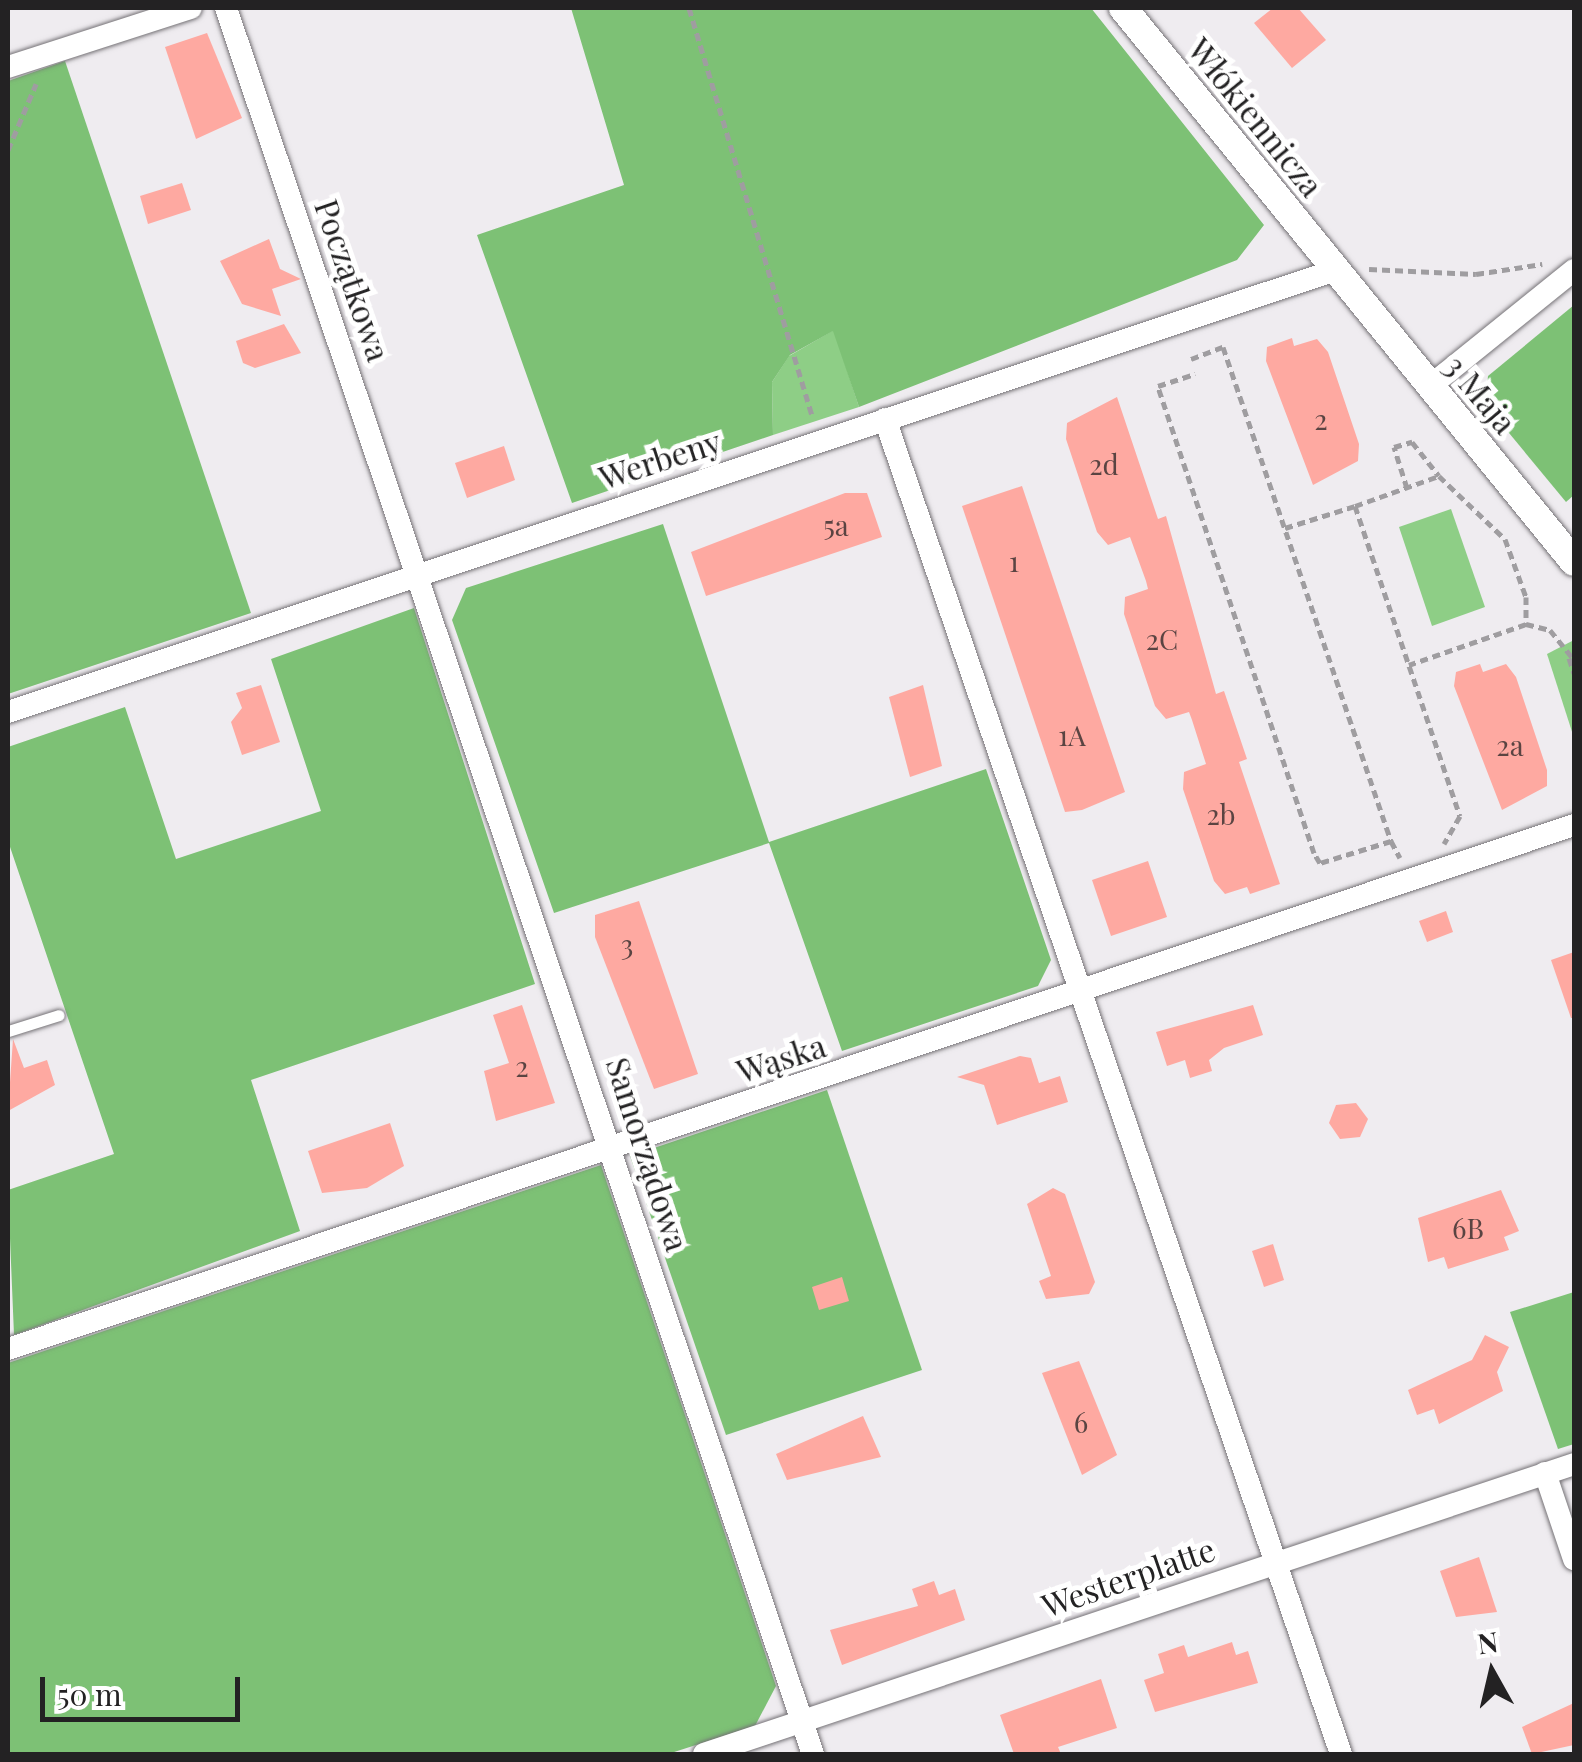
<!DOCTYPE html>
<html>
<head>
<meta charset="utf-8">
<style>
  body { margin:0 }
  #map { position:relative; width:1582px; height:1762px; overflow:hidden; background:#efecf0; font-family:"Playfair Display",serif }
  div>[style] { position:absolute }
  .green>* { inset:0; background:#8ece86 }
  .forest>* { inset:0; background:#7dc175 }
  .building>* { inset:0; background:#fea9a1 }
  .path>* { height:5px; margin-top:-2.5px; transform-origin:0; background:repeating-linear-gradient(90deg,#9f9da0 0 8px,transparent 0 13px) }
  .roads { filter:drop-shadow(0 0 2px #757276) drop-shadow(0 0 2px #757276) }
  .service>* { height:11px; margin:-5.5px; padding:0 5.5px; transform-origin:5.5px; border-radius:5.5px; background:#fff }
  .minor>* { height:22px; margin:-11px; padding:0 11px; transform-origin:11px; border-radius:11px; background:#fff }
  .tertiary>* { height:28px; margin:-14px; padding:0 14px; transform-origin:14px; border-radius:14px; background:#fff }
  span { translate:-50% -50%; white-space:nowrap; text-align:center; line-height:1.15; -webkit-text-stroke:10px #fff; paint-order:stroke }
  .number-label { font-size:28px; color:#5a4442 }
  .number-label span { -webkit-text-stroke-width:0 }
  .street-label { font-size:32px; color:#232223 }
  .frame { position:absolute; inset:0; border:10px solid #232223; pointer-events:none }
  .north { position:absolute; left:1442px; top:1622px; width:100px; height:100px; -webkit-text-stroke:8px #fff; paint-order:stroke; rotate:352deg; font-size:28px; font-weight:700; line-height:40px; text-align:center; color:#232223 }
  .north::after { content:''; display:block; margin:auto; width:35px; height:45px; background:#232223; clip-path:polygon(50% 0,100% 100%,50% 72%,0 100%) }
  .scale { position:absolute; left:40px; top:1677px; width:200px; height:45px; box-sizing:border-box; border:5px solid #232223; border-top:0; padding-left:12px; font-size:30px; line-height:35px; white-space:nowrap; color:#232223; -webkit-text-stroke:8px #fff; paint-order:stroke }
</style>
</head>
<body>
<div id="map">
  <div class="green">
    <i style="clip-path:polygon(834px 330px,859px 407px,773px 435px,772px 382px,789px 356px)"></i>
    <i style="clip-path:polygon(1451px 509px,1485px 607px,1432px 626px,1399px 527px)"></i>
    <i style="clip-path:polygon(1574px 640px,1574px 738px,1547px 654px)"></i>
  </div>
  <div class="forest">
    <i style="clip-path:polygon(571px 8px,1091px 8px,1264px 225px,1237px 260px,859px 407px,833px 331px,790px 355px,772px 382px,773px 435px,572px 503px,477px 235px,624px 185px)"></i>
    <i style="clip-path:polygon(65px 61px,251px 613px,8px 694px,8px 81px)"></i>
    <i style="clip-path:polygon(1574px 305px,1574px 495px,1566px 502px,1485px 404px,1488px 376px)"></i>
    <i style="clip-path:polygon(663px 524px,769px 842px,986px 769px,1051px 960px,1038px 986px,842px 1051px,769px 843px,554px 913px,452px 620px,466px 588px)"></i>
    <i style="clip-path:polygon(414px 608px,535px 984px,251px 1080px,300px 1231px,14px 1335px,8px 1190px,114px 1154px,8px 841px,8px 747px,125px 707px,176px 859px,321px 811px,271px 659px)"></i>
    <i style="clip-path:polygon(827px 1090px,922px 1370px,726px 1435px,630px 1156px)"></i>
    <i style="clip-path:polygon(601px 1165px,776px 1686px,755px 1726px,668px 1754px,8px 1754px,8px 1363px)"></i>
    <i style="clip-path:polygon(1574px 1292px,1574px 1444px,1558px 1449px,1510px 1312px)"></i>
  </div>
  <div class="building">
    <i style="clip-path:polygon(1273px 8px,1298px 8px,1326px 40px,1292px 68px,1254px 23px)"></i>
    <i style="clip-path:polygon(207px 33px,242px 118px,196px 139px,165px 47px)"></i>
    <i style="clip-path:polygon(182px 183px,191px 210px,148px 224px,140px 196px)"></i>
    <i style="clip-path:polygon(269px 239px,280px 269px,301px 279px,272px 289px,281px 316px,242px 304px,220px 261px)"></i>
    <i style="clip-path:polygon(284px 324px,301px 353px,255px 368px,243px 363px,236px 341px)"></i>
    <i style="clip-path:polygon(1292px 338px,1294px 346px,1317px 339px,1328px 352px,1359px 444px,1358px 461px,1313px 485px,1266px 361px,1267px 347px)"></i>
    <i style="clip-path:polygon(1117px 397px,1158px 519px,1166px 516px,1216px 694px,1224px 691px,1247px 759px,1239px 762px,1280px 884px,1250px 894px,1247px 887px,1225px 894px,1214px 881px,1183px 789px,1184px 772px,1206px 764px,1192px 720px,1189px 712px,1166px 719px,1155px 706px,1124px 614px,1125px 597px,1148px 589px,1146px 581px,1130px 537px,1108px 545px,1097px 532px,1066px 439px,1067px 423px)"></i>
    <i style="clip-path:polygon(504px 446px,515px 480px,467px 498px,455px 463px)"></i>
    <i style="clip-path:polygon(1022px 486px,1125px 792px,1082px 810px,1065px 812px,962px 506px)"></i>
    <i style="clip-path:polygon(845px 493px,867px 493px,882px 537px,706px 596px,691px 552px)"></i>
    <i style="clip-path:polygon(1480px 664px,1483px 672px,1506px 664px,1516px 677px,1547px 770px,1547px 786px,1502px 810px,1454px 686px,1456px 672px)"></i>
    <i style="clip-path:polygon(261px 685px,280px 742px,242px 755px,231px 722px,242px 708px,236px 693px)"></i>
    <i style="clip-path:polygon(923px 685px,942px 766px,910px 777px,889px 697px)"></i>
    <i style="clip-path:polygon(1148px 861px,1167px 917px,1111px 936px,1092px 880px)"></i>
    <i style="clip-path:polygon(639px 901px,698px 1074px,654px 1089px,595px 937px,595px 915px)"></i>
    <i style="clip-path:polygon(1446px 911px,1453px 932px,1427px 942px,1419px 921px)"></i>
    <i style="clip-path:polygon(1574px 952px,1574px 1018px,1571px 1018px,1551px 960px)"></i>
    <i style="clip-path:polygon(522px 1005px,555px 1103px,496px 1121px,484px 1071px,509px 1063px,493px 1015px)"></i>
    <i style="clip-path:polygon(1253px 1005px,1263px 1035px,1224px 1048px,1209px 1060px,1212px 1071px,1190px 1078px,1185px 1060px,1167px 1066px,1156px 1032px)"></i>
    <i style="clip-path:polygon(13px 1039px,24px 1068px,47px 1060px,55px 1085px,8px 1111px)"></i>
    <i style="clip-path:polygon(1020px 1056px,1031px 1058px,1039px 1083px,1060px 1076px,1068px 1102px,997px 1125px,984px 1085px,957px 1077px)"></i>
    <i style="clip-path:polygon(1356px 1103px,1368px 1119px,1360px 1137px,1340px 1139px,1329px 1123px,1336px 1105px)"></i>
    <i style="clip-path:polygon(390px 1123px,404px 1166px,367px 1188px,322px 1193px,308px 1151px)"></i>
    <i style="clip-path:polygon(1053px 1188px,1065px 1194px,1095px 1282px,1089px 1294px,1046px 1299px,1039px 1281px,1051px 1276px,1027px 1204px)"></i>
    <i style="clip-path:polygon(1501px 1190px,1519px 1231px,1504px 1237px,1509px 1250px,1448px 1269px,1444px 1257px,1428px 1262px,1418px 1218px)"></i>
    <i style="clip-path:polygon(1273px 1244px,1284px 1280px,1264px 1287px,1252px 1251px)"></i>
    <i style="clip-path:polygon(842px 1277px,849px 1301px,819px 1310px,812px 1287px)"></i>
    <i style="clip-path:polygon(1485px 1335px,1509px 1347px,1497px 1372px,1503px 1391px,1439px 1424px,1434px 1409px,1417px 1415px,1408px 1390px,1472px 1360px)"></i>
    <i style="clip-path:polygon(1079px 1361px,1117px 1455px,1082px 1475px,1042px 1373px)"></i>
    <i style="clip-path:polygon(863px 1416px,881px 1457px,787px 1480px,776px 1454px)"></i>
    <i style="clip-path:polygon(1479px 1557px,1497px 1612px,1456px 1617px,1440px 1571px)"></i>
    <i style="clip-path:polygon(934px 1581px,939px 1595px,955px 1589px,965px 1620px,842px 1665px,830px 1630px,918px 1606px,912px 1589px)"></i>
    <i style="clip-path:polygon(1232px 1642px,1236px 1655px,1248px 1651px,1258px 1683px,1155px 1712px,1144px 1680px,1164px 1673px,1158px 1654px,1184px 1645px,1188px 1657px)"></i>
    <i style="clip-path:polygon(1101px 1679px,1117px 1728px,1058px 1747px,1061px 1754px,1014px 1754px,1000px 1715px)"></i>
    <i style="clip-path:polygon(1574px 1703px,1574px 1745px,1532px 1754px,1522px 1727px)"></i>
  </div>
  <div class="path">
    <i style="left:689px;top:8px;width:428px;rotate:73.2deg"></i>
    <i style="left:8px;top:150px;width:72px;rotate:-67deg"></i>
    <i style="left:1369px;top:269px;width:107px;rotate:2.7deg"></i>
    <i style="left:1476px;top:274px;width:67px;rotate:-8.6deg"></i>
    <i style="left:1191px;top:359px;width:34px;rotate:-21deg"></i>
    <i style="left:1223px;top:347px;width:522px;rotate:71.22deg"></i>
    <i style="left:1391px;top:841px;width:74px;rotate:162.8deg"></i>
    <i style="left:1320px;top:863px;width:12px;rotate:-121deg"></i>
    <i style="left:1314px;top:853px;width:492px;rotate:-108.5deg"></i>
    <i style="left:1158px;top:386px;width:39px;rotate:-18deg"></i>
    <i style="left:1407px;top:488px;width:43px;rotate:-107.6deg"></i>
    <i style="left:1394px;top:447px;width:19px;rotate:-16deg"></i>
    <i style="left:1412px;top:442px;width:43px;rotate:51.5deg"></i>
    <i style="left:1355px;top:506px;width:89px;rotate:-19.7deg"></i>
    <i style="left:1439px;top:476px;width:91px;rotate:43.7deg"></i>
    <i style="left:1505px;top:539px;width:62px;rotate:70.1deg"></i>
    <i style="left:1526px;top:597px;width:27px;rotate:90deg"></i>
    <i style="left:1526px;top:624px;width:124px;rotate:160.7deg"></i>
    <i style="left:1285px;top:528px;width:73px;rotate:-17.4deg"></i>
    <i style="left:1355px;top:506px;width:327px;rotate:71.3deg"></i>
    <i style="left:1460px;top:816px;width:32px;rotate:120deg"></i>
    <i style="left:1526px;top:624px;width:25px;rotate:14deg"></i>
    <i style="left:1550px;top:630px;width:38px;rotate:51deg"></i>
    <i style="left:1569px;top:658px;width:16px;rotate:72deg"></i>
    <i style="left:1391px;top:841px;width:19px;rotate:62deg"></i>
  </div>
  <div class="roads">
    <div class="service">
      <i style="left:8px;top:1031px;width:53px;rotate:-17.4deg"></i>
    </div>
    <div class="minor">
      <i style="left:226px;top:8px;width:1842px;rotate:71.42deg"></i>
      <i style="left:8px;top:67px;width:192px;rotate:-17.9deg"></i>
      <i style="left:1429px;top:387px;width:186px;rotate:-38.9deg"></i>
      <i style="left:885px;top:419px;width:1411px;rotate:71.14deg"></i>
      <i style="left:8px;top:712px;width:1396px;rotate:-18.41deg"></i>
      <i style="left:8px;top:1349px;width:1651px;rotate:-18.5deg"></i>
      <i style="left:1545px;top:1473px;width:91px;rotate:71.4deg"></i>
      <i style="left:704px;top:1754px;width:917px;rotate:-18.43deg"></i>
    </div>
    <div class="tertiary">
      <i style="left:1123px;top:8px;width:714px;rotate:50.85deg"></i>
    </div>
  </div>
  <div class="number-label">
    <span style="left:1321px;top:419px">2</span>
    <span style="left:1104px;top:464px">2d</span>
    <span style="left:836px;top:525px">5a</span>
    <span style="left:1014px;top:561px">1</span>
    <span style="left:1162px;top:639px">2C</span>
    <span style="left:1072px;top:735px">1A</span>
    <span style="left:1510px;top:745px">2a</span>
    <span style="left:1221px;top:814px">2b</span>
    <span style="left:627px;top:944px">3</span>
    <span style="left:522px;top:1066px">2</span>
    <span style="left:1468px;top:1228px">6B</span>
    <span style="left:1081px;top:1422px">6</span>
  </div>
  <div class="street-label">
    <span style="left:1256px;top:117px;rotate:51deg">Włókiennicza</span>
    <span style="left:353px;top:280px;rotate:71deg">Początkowa</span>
    <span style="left:1481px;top:394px;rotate:50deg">3 Maja</span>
    <span style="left:660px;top:459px;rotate:-18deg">Werbeny</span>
    <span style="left:781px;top:1058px;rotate:-18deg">Wąska</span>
    <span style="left:648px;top:1154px;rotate:72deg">Samorządowa</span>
    <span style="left:1128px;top:1577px;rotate:-19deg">Westerplatte</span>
  </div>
  <div class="frame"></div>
  <div class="north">N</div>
  <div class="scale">50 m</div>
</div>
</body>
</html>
